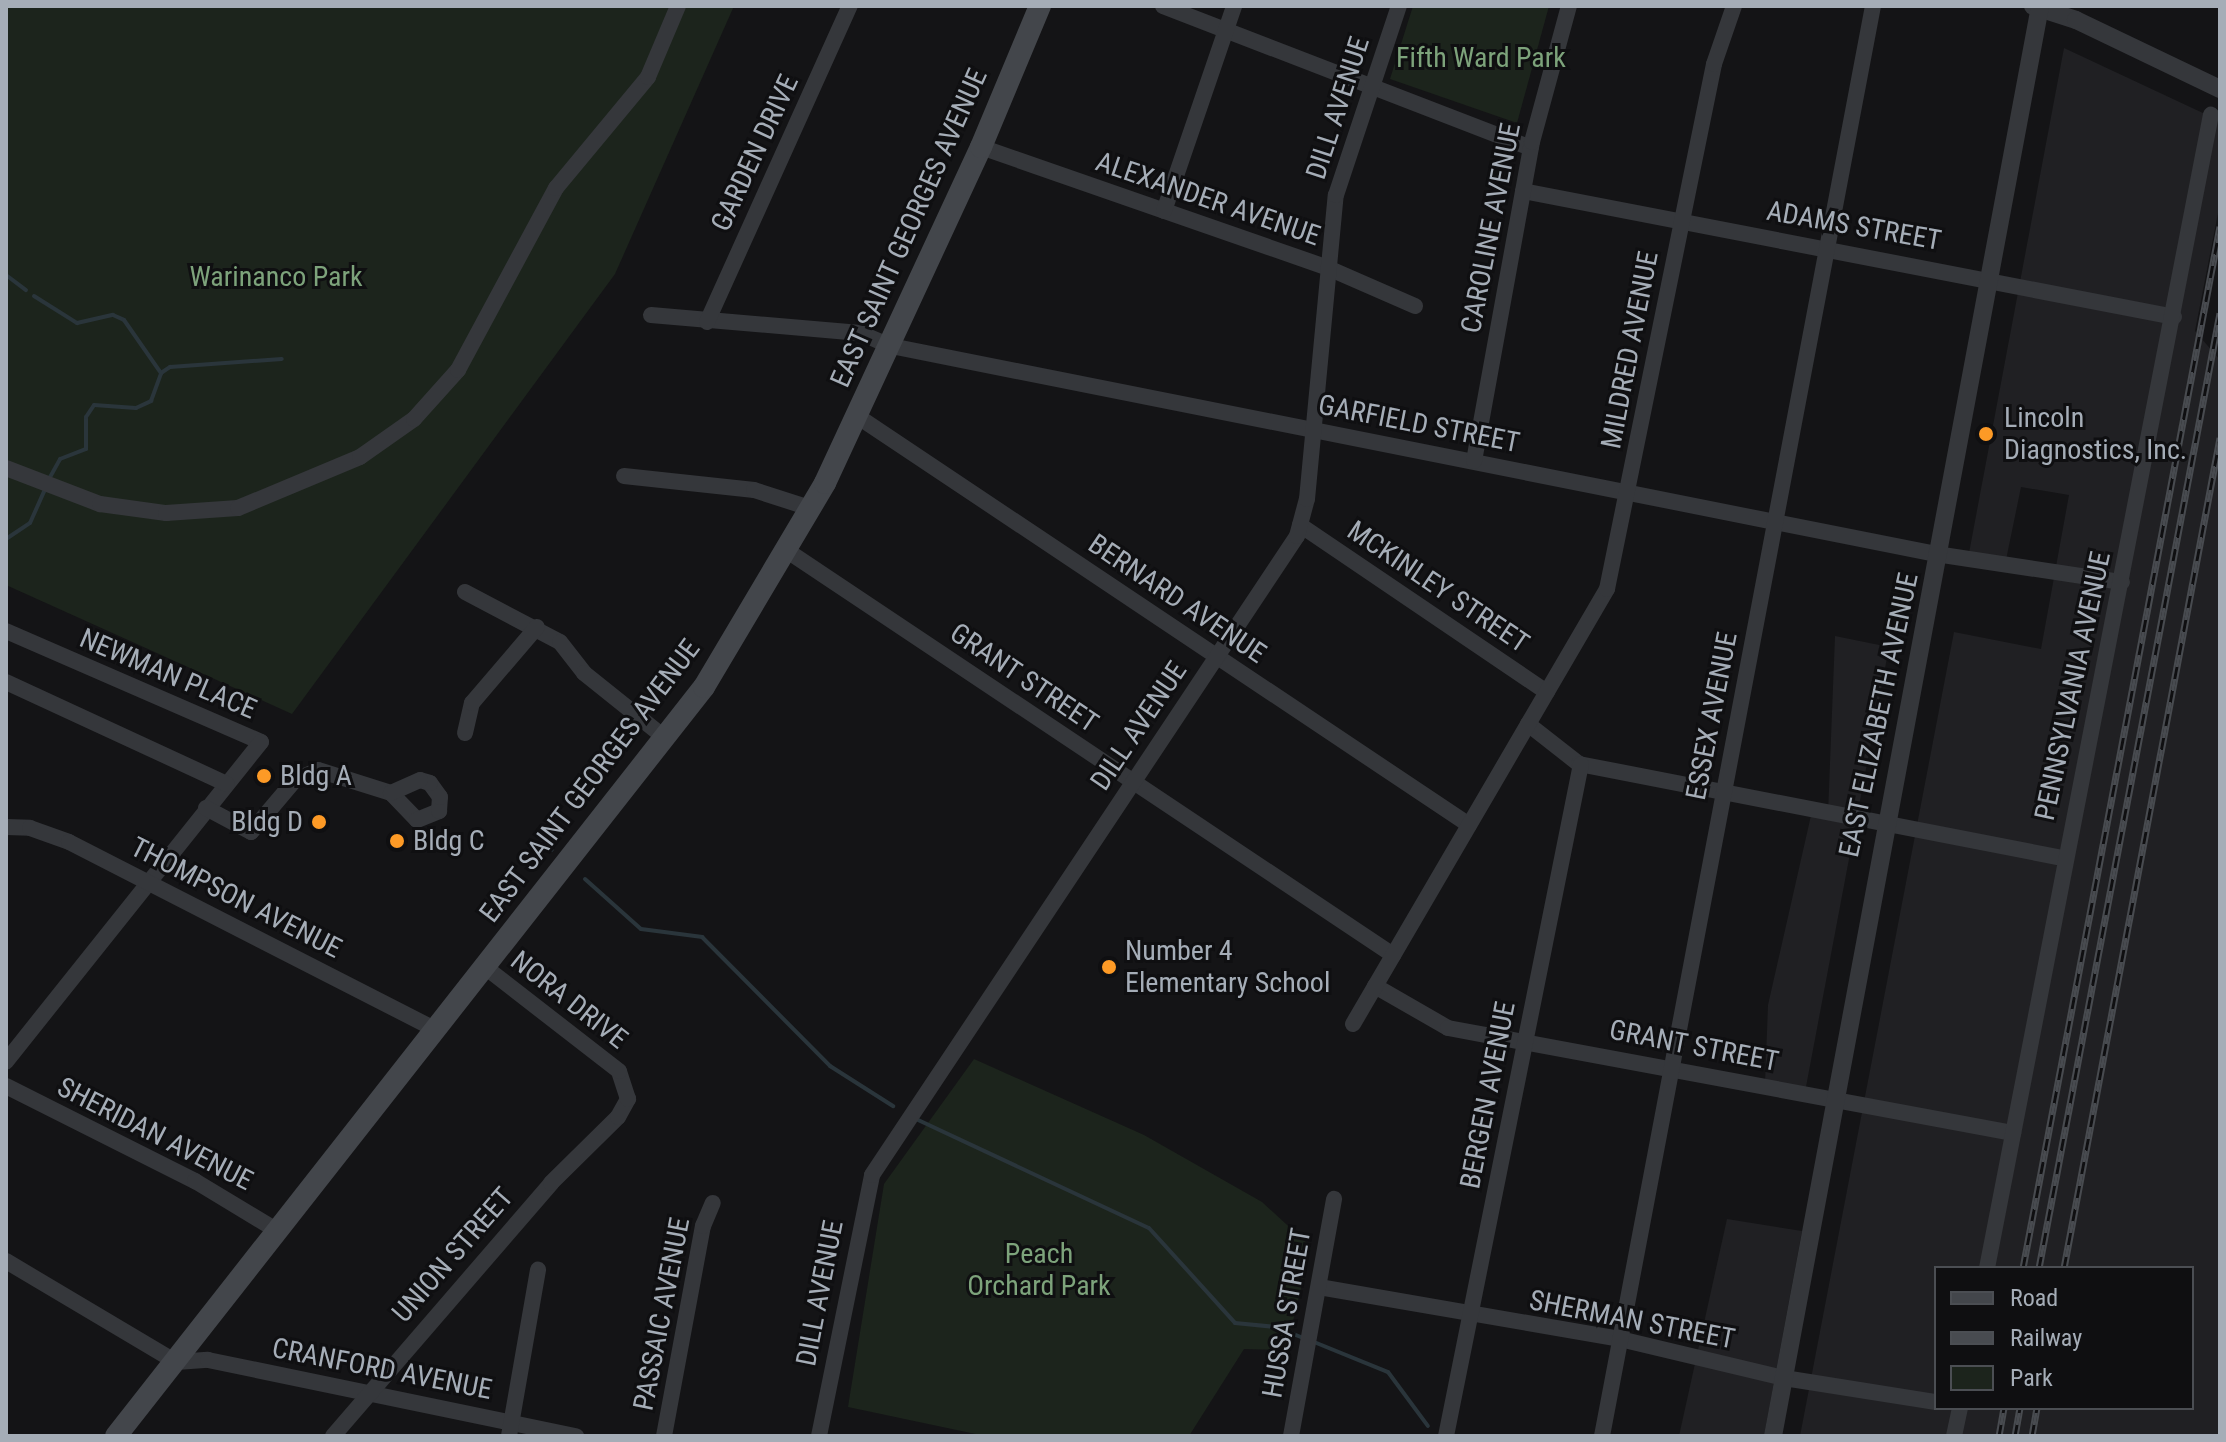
<!DOCTYPE html>
<html>
<head>
<meta charset="utf-8">
<style>
  body { margin:0 }
  #map { position:relative; width:2226px; height:1442px; overflow:hidden; background:#141416; font-family:"Roboto Condensed",sans-serif }
  div>[style] { position:absolute }
  .built>* { inset:0; background:#202023 }
  .green>* { inset:0; background:#1c241c }
  .stream>* { height:4px; margin:-2px; padding:0 2px; transform-origin:2px; border-radius:2px; background:#2a353b }
  .minor>* { height:16px; margin:-8px; padding:0 8px; transform-origin:8px; border-radius:8px; background:#35373b }
  .tertiary>* { height:18px; margin:-9px; padding:0 9px; transform-origin:9px; border-radius:9px; background:#35373b }
  .secondary>* { height:22px; margin:-11px; padding:0 11px; transform-origin:11px; border-radius:11px; background:#43464b }
  .rail>* { height:7px; margin-top:-3.5px; transform-origin:0; background:repeating-linear-gradient(90deg,#0f0f11 0 12px,#484b50 0 24px); box-sizing:border-box; border-block:2px solid #484b50 }
  .dots>* { width:22px; height:22px; translate:-50% -50%; box-sizing:border-box; border:4px solid #0f0f11; border-radius:50% }
  span { translate:-50% -50%; white-space:nowrap; text-align:center; line-height:1.15; -webkit-text-stroke:6px #0f0f11; paint-order:stroke }
  .park-label { font-size:28px; color:#7da37b }
  .street-label { font-size:28px; color:#a5adb7 }
  .poi-label { font-size:28px; color:#a5adb7 }
  .left { translate:0 -50%; text-align:left }
  .right { translate:-100% -50%; text-align:right }
  .frame { position:absolute; inset:0; border:8px solid #a5adb7; pointer-events:none }
  .legend { position:absolute; left:1934px; top:1266px; width:260px; height:144px; box-sizing:border-box; background:#0f0f11; border:2px solid #4b4e53; margin:0; padding:10px 14px; list-style:none; font-size:24px; color:#a5adb7 }
  .legend li { display:flex; align-items:center; gap:16px; height:40px }
  .legend b { width:40px; border:2px solid #4b4e53 }
</style>
</head>
<body>
<div id="map">
  <div class="built">
    <i style="clip-path:polygon(evenodd,2064px 48px,2220px 121px,2220px 203px,2195px 331px,2220px 360px,2220px 1436px,1800px 1436px,1954px 632px,2041px 649px,2069px 495px,2021px 487px,2006px 560px,1969px 553px,2064px 48px,1936px 1268px,2192px 1268px,2192px 1408px,1936px 1408px,1936px 1268px)"></i>
    <i style="clip-path:polygon(1835px 636px,1889px 647px,1805px 1092px,1765px 1084px,1768px 1005px,1812px 811px,1828px 814px)"></i>
    <i style="clip-path:polygon(1727px 1219px,1802px 1231px,1764px 1436px,1679px 1436px)"></i>
  </div>
  <div class="green">
    <i style="clip-path:polygon(6px 6px,734px 6px,615px 274px,292px 714px,6px 585px)"></i>
    <i style="clip-path:polygon(1413px 6px,1549px 6px,1517px 123px,1390px 79px)"></i>
    <i style="clip-path:polygon(974px 1059px,1144px 1135px,1262px 1202px,1311px 1247px,1286px 1350px,1244px 1349px,1189px 1436px,985px 1436px,848px 1407px,884px 1184px)"></i>
  </div>
  <div class="stream">
    <i style="left:6px;top:275px;width:25px;rotate:37deg"></i>
    <i style="left:34px;top:296px;width:51px;rotate:32.1deg"></i>
    <i style="left:77px;top:323px;width:37px;rotate:-13deg"></i>
    <i style="left:113px;top:315px;width:12px;rotate:24deg"></i>
    <i style="left:124px;top:320px;width:65px;rotate:55.1deg"></i>
    <i style="left:49px;top:479px;width:23px;rotate:-61deg"></i>
    <i style="left:60px;top:459px;width:28px;rotate:-21deg"></i>
    <i style="left:86px;top:449px;width:32px;rotate:-90deg"></i>
    <i style="left:86px;top:417px;width:14px;rotate:-56deg"></i>
    <i style="left:94px;top:405px;width:42px;rotate:4.1deg"></i>
    <i style="left:136px;top:408px;width:17px;rotate:-25deg"></i>
    <i style="left:151px;top:401px;width:30px;rotate:-70deg"></i>
    <i style="left:161px;top:373px;width:11px;rotate:-34deg"></i>
    <i style="left:170px;top:367px;width:112px;rotate:-4.1deg"></i>
    <i style="left:6px;top:539px;width:29px;rotate:-34deg"></i>
    <i style="left:30px;top:523px;width:39px;rotate:-66deg"></i>
    <i style="left:536px;top:833px;width:23px;rotate:47deg"></i>
    <i style="left:585px;top:879px;width:75px;rotate:41.8deg"></i>
    <i style="left:641px;top:929px;width:62px;rotate:7.5deg"></i>
    <i style="left:702px;top:937px;width:182px;rotate:45.2deg"></i>
    <i style="left:830px;top:1066px;width:75px;rotate:32.4deg"></i>
    <i style="left:916px;top:1119px;width:257px;rotate:25.1deg"></i>
    <i style="left:1149px;top:1228px;width:128px;rotate:47.8deg"></i>
    <i style="left:1235px;top:1323px;width:41px;rotate:5.6deg"></i>
    <i style="left:1276px;top:1327px;width:32px;rotate:22deg"></i>
    <i style="left:1314px;top:1342px;width:80px;rotate:22.1deg"></i>
    <i style="left:1388px;top:1372px;width:67px;rotate:53.5deg"></i>
  </div>
  <div class="minor">
    <i style="left:1163px;top:6px;width:394px;rotate:21.1deg"></i>
    <i style="left:981px;top:147px;width:367px;rotate:19.2deg"></i>
    <i style="left:1328px;top:268px;width:95px;rotate:23.6deg"></i>
    <i style="left:1523px;top:191px;width:663px;rotate:10.95deg"></i>
    <i style="left:1164px;top:211px;width:217px;rotate:-71.1deg"></i>
    <i style="left:651px;top:315px;width:210px;rotate:4.9deg"></i>
    <i style="left:860px;top:333px;width:34px;rotate:23deg"></i>
    <i style="left:891px;top:346px;width:1065px;rotate:11.26deg"></i>
    <i style="left:1936px;top:554px;width:188px;rotate:8.6deg"></i>
    <i style="left:707px;top:322px;width:347px;rotate:-65.7deg"></i>
    <i style="left:857px;top:416px;width:736px;rotate:33.75deg"></i>
    <i style="left:1474px;top:461px;width:324px;rotate:-79.7deg"></i>
    <i style="left:1532px;top:142px;width:141px;rotate:-74.8deg"></i>
    <i style="left:6px;top:468px;width:101px;rotate:21deg"></i>
    <i style="left:100px;top:504px;width:67px;rotate:7.8deg"></i>
    <i style="left:166px;top:513px;width:72px;rotate:-4deg"></i>
    <i style="left:238px;top:508px;width:132px;rotate:-22.7deg"></i>
    <i style="left:360px;top:457px;width:66px;rotate:-35.1deg"></i>
    <i style="left:414px;top:419px;width:66px;rotate:-48.1deg"></i>
    <i style="left:458px;top:370px;width:207px;rotate:-61.7deg"></i>
    <i style="left:556px;top:188px;width:144px;rotate:-50.3deg"></i>
    <i style="left:648px;top:77px;width:77px;rotate:-67.1deg"></i>
    <i style="left:624px;top:476px;width:131px;rotate:6.1deg"></i>
    <i style="left:754px;top:490px;width:59px;rotate:17.8deg"></i>
    <i style="left:1300px;top:525px;width:298px;rotate:34.1deg"></i>
    <i style="left:786px;top:550px;width:730px;rotate:33.71deg"></i>
    <i style="left:465px;top:592px;width:107px;rotate:27.8deg"></i>
    <i style="left:560px;top:642px;width:39px;rotate:52deg"></i>
    <i style="left:584px;top:673px;width:102px;rotate:38.7deg"></i>
    <i style="left:6px;top:631px;width:278px;rotate:23.5deg"></i>
    <i style="left:261px;top:742px;width:409px;rotate:128.6deg"></i>
    <i style="left:6px;top:682px;width:243px;rotate:24.8deg"></i>
    <i style="left:1528px;top:724px;width:65px;rotate:38.1deg"></i>
    <i style="left:1579px;top:764px;width:493px;rotate:11deg"></i>
    <i style="left:465px;top:733px;width:31px;rotate:-77deg"></i>
    <i style="left:472px;top:703px;width:100px;rotate:-49.5deg"></i>
    <i style="left:206px;top:808px;width:51px;rotate:28.1deg"></i>
    <i style="left:251px;top:832px;width:68px;rotate:-49.8deg"></i>
    <i style="left:295px;top:780px;width:25px;rotate:-23deg"></i>
    <i style="left:318px;top:770px;width:77px;rotate:17.5deg"></i>
    <i style="left:391px;top:793px;width:37px;rotate:46deg"></i>
    <i style="left:417px;top:820px;width:24px;rotate:-22deg"></i>
    <i style="left:439px;top:811px;width:14px;rotate:-86deg"></i>
    <i style="left:440px;top:797px;width:17px;rotate:-126deg"></i>
    <i style="left:430px;top:783px;width:10px;rotate:-163deg"></i>
    <i style="left:420px;top:780px;width:32px;rotate:156deg"></i>
    <i style="left:6px;top:827px;width:24px;rotate:2deg"></i>
    <i style="left:30px;top:828px;width:41px;rotate:19.7deg"></i>
    <i style="left:69px;top:842px;width:413px;rotate:27.1deg"></i>
    <i style="left:1375px;top:986px;width:84px;rotate:29.9deg"></i>
    <i style="left:1448px;top:1028px;width:575px;rotate:10.53deg"></i>
    <i style="left:1353px;top:1024px;width:504px;rotate:-59.72deg"></i>
    <i style="left:1607px;top:589px;width:536px;rotate:-78.48deg"></i>
    <i style="left:1714px;top:64px;width:61px;rotate:-71deg"></i>
    <i style="left:6px;top:1086px;width:212px;rotate:26.7deg"></i>
    <i style="left:195px;top:1181px;width:97px;rotate:31.1deg"></i>
    <i style="left:6px;top:1261px;width:198px;rotate:30.7deg"></i>
    <i style="left:176px;top:1362px;width:32px;rotate:-4deg"></i>
    <i style="left:208px;top:1360px;width:376px;rotate:11.7deg"></i>
    <i style="left:1987px;top:1268px;width:1175px;rotate:-79.01deg"></i>
    <i style="left:1319px;top:1287px;width:305px;rotate:9.8deg"></i>
    <i style="left:1620px;top:1339px;width:169px;rotate:13.4deg"></i>
    <i style="left:1784px;top:1378px;width:154px;rotate:9deg"></i>
    <i style="left:333px;top:1436px;width:334px;rotate:-49.2deg"></i>
    <i style="left:551px;top:1183px;width:94px;rotate:-44.6deg"></i>
    <i style="left:618px;top:1117px;width:21px;rotate:-61deg"></i>
    <i style="left:628px;top:1099px;width:29px;rotate:-108deg"></i>
    <i style="left:619px;top:1071px;width:168px;rotate:-142.2deg"></i>
    <i style="left:509px;top:1436px;width:169px;rotate:-80.1deg"></i>
    <i style="left:664px;top:1436px;width:214px;rotate:-79.5deg"></i>
    <i style="left:703px;top:1226px;width:25px;rotate:-67deg"></i>
    <i style="left:819px;top:1436px;width:266px;rotate:-78.5deg"></i>
    <i style="left:872px;top:1175px;width:767px;rotate:-56.37deg"></i>
    <i style="left:1297px;top:536px;width:38px;rotate:-75deg"></i>
    <i style="left:1307px;top:499px;width:305px;rotate:-84.6deg"></i>
    <i style="left:1336px;top:195px;width:199px;rotate:-71.6deg"></i>
    <i style="left:1291px;top:1436px;width:241px;rotate:-79.7deg"></i>
    <i style="left:1446px;top:1436px;width:685px;rotate:-78.64deg"></i>
    <i style="left:1602px;top:1436px;width:1455px;rotate:-79.27deg"></i>
    <i style="left:1954px;top:1436px;width:29px;rotate:-78deg"></i>
  </div>
  <div class="tertiary">
    <i style="left:2033px;top:6px;width:45px;rotate:18deg"></i>
    <i style="left:2076px;top:20px;width:160px;rotate:25.6deg"></i>
    <i style="left:1773px;top:1436px;width:1455px;rotate:-79.42deg"></i>
  </div>
  <div class="secondary">
    <i style="left:116px;top:1436px;width:952px;rotate:-51.87deg"></i>
    <i style="left:704px;top:687px;width:237px;rotate:-59.3deg"></i>
    <i style="left:825px;top:483px;width:370px;rotate:-65.1deg"></i>
    <i style="left:981px;top:147px;width:153px;rotate:-67.3deg"></i>
  </div>
  <div class="rail">
    <i style="left:2023px;top:1268px;width:1060px;rotate:-79.29deg"></i>
    <i style="left:2039px;top:1268px;width:972px;rotate:-79.27deg"></i>
    <i style="left:2064px;top:1268px;width:845px;rotate:-79.36deg"></i>
    <i style="left:1999px;top:1436px;width:28px;rotate:-80deg"></i>
    <i style="left:2015px;top:1436px;width:28px;rotate:-80deg"></i>
    <i style="left:2032px;top:1436px;width:28px;rotate:-80deg"></i>
  </div>
  <div class="dots">
    <i style="left:1986px;top:434px;background:#fd9a26"></i>
    <i style="left:264px;top:776px;background:#fd9a26"></i>
    <i style="left:319px;top:822px;background:#fd9a26"></i>
    <i style="left:397px;top:841px;background:#fd9a26"></i>
    <i style="left:1109px;top:967px;background:#fd9a26"></i>
  </div>
  <div class="park-label">
    <span style="left:1481px;top:58px">Fifth Ward Park</span>
    <span style="left:276px;top:277px">Warinanco Park</span>
    <span style="left:1039px;top:1270px">Peach<br>Orchard Park</span>
  </div>
  <div class="street-label">
    <span style="left:1338px;top:108px;rotate:-72deg">DILL AVENUE</span>
    <span style="left:755px;top:153px;rotate:-65deg">GARDEN DRIVE</span>
    <span style="left:1208px;top:199px;rotate:19deg">ALEXANDER AVENUE</span>
    <span style="left:1854px;top:226px;rotate:10deg">ADAMS STREET</span>
    <span style="left:909px;top:228px;rotate:-66deg">EAST SAINT GEORGES AVENUE</span>
    <span style="left:1491px;top:228px;rotate:-79deg">CAROLINE AVENUE</span>
    <span style="left:1630px;top:350px;rotate:-79deg">MILDRED AVENUE</span>
    <span style="left:1419px;top:424px;rotate:11deg">GARFIELD STREET</span>
    <span style="left:1438px;top:587px;rotate:34deg">MCKINLEY STREET</span>
    <span style="left:1177px;top:599px;rotate:34deg">BERNARD AVENUE</span>
    <span style="left:168px;top:674px;rotate:23deg">NEWMAN PLACE</span>
    <span style="left:1024px;top:678px;rotate:34deg">GRANT STREET</span>
    <span style="left:2073px;top:686px;rotate:-78deg">PENNSYLVANIA AVENUE</span>
    <span style="left:1879px;top:715px;rotate:-78deg">EAST ELIZABETH AVENUE</span>
    <span style="left:1712px;top:716px;rotate:-79deg">ESSEX AVENUE</span>
    <span style="left:1139px;top:726px;rotate:-56deg">DILL AVENUE</span>
    <span style="left:590px;top:781px;rotate:-53deg">EAST SAINT GEORGES AVENUE</span>
    <span style="left:236px;top:898px;rotate:27deg">THOMPSON AVENUE</span>
    <span style="left:569px;top:1000px;rotate:38deg">NORA DRIVE</span>
    <span style="left:1694px;top:1046px;rotate:11deg">GRANT STREET</span>
    <span style="left:1488px;top:1095px;rotate:-79deg">BERGEN AVENUE</span>
    <span style="left:155px;top:1134px;rotate:27deg">SHERIDAN AVENUE</span>
    <span style="left:453px;top:1255px;rotate:-49deg">UNION STREET</span>
    <span style="left:820px;top:1293px;rotate:-79deg">DILL AVENUE</span>
    <span style="left:1287px;top:1313px;rotate:-80deg">HUSSA STREET</span>
    <span style="left:662px;top:1314px;rotate:-79deg">PASSAIC AVENUE</span>
    <span style="left:1632px;top:1320px;rotate:11deg">SHERMAN STREET</span>
    <span style="left:382px;top:1369px;rotate:11deg">CRANFORD AVENUE</span>
  </div>
  <div class="poi-label">
    <span class="left" style="left:2004px;top:434px">Lincoln<br>Diagnostics, Inc.</span>
    <span class="left" style="left:280px;top:776px">Bldg A</span>
    <span class="right" style="left:303px;top:822px">Bldg D</span>
    <span class="left" style="left:413px;top:841px">Bldg C</span>
    <span class="left" style="left:1125px;top:967px">Number 4<br>Elementary School</span>
  </div>
  <div class="frame"></div>
  <ul class="legend">
  <li><b style="height:10px;background:#43464b"></b>Road</li>
  <li><b style="height:10px;background:#484b50"></b>Railway</li>
  <li><b style="height:22px;background:#1c241c"></b>Park</li>
  </ul>
</div>
</body>
</html>
